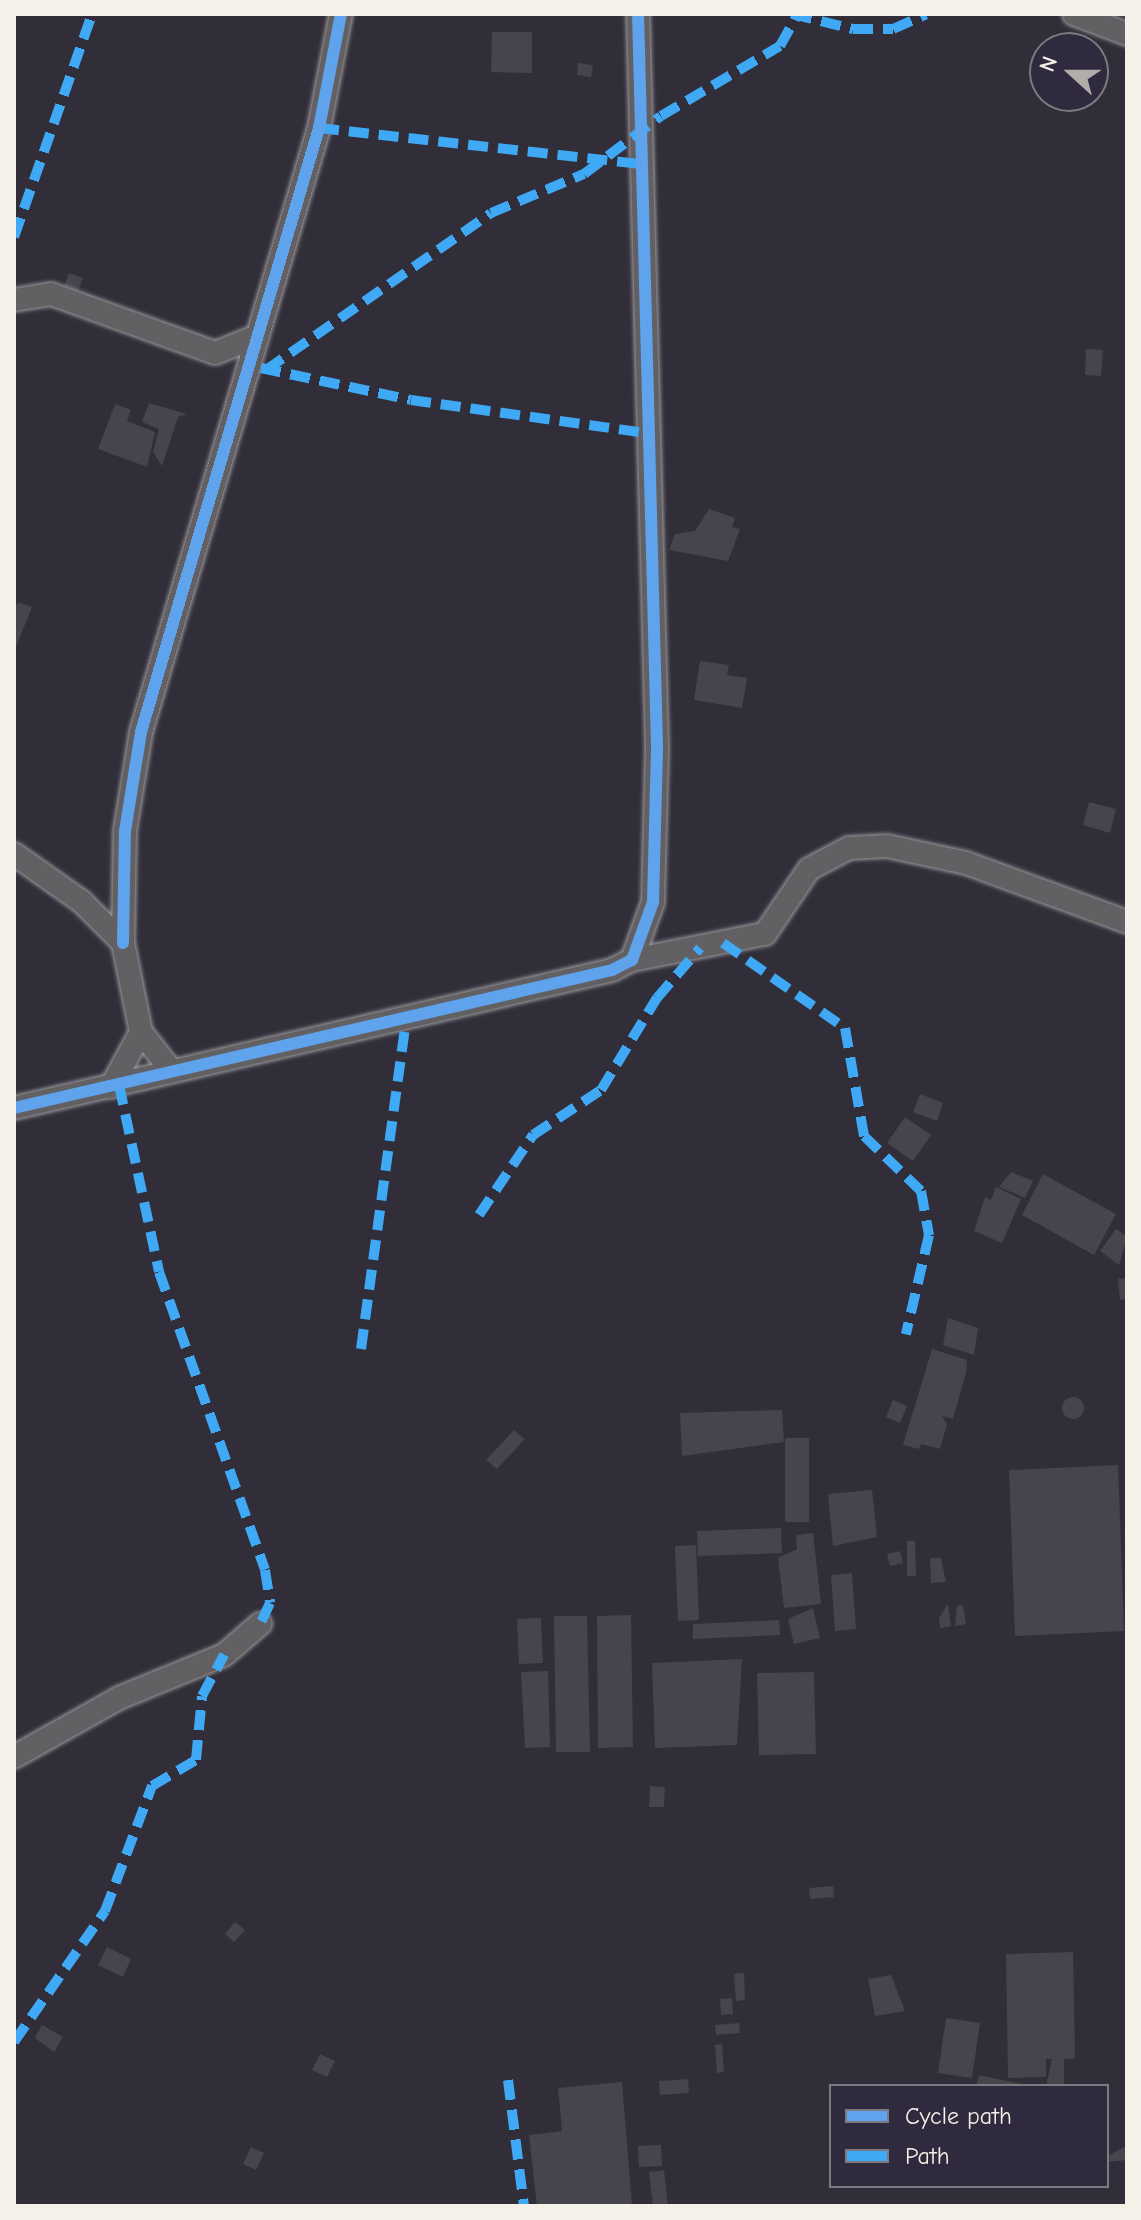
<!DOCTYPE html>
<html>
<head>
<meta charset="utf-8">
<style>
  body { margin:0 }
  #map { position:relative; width:1141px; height:2220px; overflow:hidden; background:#312e39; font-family:"Comic Neue",sans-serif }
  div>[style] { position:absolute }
  .building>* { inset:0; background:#46444c }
  .round { border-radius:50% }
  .roads { filter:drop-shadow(0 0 2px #9a989b) drop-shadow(0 0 2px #9a989b) }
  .minor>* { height:22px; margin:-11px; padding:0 11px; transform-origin:11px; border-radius:11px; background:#626063 }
  .quiet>* { height:10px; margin-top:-5px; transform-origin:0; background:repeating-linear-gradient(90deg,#3fa9f5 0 20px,transparent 0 30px) }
  .cycleway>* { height:12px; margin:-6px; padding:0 6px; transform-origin:6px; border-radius:6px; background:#60a3ed }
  span { translate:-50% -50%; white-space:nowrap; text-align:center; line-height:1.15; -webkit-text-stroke:6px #2f2a3d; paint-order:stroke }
  .frame { position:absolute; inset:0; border:16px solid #f4f1e8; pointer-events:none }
  .legend { position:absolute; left:829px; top:2084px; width:280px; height:104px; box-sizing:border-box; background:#2f2a3d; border:2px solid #7e7a81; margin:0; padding:10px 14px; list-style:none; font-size:24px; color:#f4f1e8 }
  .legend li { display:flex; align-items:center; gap:16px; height:40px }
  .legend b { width:40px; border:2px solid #7e7a81 }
  .north { position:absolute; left:1029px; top:32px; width:80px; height:80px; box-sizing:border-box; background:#2f2a3d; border:2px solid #7e7a81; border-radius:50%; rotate:291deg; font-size:22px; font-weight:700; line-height:32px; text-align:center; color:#f4f1e8 }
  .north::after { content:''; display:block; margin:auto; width:28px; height:36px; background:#b0adab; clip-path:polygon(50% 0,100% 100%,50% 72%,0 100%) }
</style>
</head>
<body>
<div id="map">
  <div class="building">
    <i style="clip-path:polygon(492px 32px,532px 32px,532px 73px,491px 72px)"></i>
    <i style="clip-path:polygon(578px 63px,593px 65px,591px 77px,577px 75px)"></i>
    <i style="clip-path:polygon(69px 273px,83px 278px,78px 291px,64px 286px)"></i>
    <i style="clip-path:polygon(1086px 349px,1103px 350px,1101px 376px,1085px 375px)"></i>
    <i style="clip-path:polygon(149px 403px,187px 414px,178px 417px,162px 466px,153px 452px,159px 429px,142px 422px)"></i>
    <i style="clip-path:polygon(115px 404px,131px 410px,127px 421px,155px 432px,147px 467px,98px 449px)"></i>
    <i style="clip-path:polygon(709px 509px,735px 518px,732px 527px,740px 529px,728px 561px,669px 550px,675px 534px,695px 531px)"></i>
    <i style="clip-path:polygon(18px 602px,32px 607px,14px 652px,14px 609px)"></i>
    <i style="clip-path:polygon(700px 661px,729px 665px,727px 675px,747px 678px,742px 708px,694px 700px)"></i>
    <i style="clip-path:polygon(1089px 802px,1116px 809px,1110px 833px,1083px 825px)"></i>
    <i style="clip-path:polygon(920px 1094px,943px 1103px,937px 1121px,913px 1112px)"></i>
    <i style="clip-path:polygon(905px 1117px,931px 1135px,913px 1161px,887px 1143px)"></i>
    <i style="clip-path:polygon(1011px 1172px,1033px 1181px,1025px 1198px,999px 1187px)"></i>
    <i style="clip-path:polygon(1043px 1174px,1116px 1214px,1094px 1255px,1022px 1215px)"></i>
    <i style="clip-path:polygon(996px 1187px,1021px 1199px,1002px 1243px,974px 1231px,985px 1197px,991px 1200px)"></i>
    <i style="clip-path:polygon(1116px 1229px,1127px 1237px,1119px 1265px,1100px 1251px)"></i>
    <i style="clip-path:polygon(1127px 1278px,1127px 1299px,1120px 1300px,1118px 1279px)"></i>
    <i style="clip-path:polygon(948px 1318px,978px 1328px,974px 1355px,943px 1345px)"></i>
    <i style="clip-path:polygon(932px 1349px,967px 1360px,966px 1373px,953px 1419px,942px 1416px,947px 1424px,940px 1449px,921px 1444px,919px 1449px,903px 1445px)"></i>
    <i class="round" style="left:1062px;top:1397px;width:22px;height:22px"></i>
    <i style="clip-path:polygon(893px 1400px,907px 1406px,900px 1423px,886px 1417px)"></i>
    <i style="clip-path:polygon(782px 1410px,784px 1442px,682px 1456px,680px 1413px)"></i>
    <i style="clip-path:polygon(514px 1430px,525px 1439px,497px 1469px,486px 1460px)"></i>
    <i style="clip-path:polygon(785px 1438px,809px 1438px,809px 1522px,785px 1522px)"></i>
    <i style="clip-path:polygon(1118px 1465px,1124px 1631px,1015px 1636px,1009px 1470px)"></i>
    <i style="clip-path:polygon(872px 1490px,877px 1537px,833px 1546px,828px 1494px)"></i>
    <i style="clip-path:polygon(781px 1528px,782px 1553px,698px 1556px,697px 1531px)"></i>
    <i style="clip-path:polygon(813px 1533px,821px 1604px,784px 1608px,778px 1558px,797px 1549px,796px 1535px)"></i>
    <i style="clip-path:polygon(907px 1541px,915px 1541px,916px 1576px,907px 1576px)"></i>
    <i style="clip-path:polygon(696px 1545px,699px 1620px,678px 1621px,675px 1546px)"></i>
    <i style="clip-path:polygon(900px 1551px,903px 1563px,890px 1566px,887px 1554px)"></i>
    <i style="clip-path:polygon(930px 1558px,941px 1558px,946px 1582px,931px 1583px)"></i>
    <i style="clip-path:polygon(852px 1573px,856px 1629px,835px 1631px,831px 1575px)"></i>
    <i style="clip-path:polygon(948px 1604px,951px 1626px,940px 1628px,939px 1618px)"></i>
    <i style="clip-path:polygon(963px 1605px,966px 1624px,955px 1626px,957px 1606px)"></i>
    <i style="clip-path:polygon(813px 1608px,820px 1638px,794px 1644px,788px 1619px)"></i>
    <i style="clip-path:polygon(631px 1615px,633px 1747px,598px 1748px,597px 1616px)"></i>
    <i style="clip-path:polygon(554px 1616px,587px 1616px,590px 1752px,556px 1752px)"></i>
    <i style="clip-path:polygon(541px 1618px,543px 1663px,519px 1664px,517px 1619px)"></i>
    <i style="clip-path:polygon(779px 1620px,780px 1635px,693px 1639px,693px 1624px)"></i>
    <i style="clip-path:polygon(742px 1659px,737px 1745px,655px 1748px,652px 1663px)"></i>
    <i style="clip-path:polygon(548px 1671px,550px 1747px,525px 1748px,521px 1672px)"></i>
    <i style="clip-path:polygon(814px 1672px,816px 1754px,759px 1755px,757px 1673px)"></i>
    <i style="clip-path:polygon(650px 1786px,665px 1787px,664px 1807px,649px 1807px)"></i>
    <i style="clip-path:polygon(833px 1886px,834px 1897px,810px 1899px,809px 1888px)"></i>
    <i style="clip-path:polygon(235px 1922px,245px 1930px,234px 1942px,225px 1934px)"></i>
    <i style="clip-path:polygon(107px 1947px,131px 1959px,123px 1977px,98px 1965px)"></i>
    <i style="clip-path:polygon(1073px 1952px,1075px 2058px,1064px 2059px,1064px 2086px,1046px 2086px,1052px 2059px,1046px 2059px,1046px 2077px,1008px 2078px,1006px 1954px)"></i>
    <i style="clip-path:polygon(744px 1973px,745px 2000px,736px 2001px,734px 1974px)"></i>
    <i style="clip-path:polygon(891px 1975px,905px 2011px,875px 2016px,868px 1979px)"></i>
    <i style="clip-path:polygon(732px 1998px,733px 2014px,721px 2015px,720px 1999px)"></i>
    <i style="clip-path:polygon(946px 2018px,980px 2023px,972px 2078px,938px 2073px)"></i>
    <i style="clip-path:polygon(739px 2023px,740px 2033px,716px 2035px,715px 2025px)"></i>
    <i style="clip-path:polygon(42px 2025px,63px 2037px,54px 2052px,35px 2038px)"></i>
    <i style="clip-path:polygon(722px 2044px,724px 2072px,717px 2073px,715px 2045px)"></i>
    <i style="clip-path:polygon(320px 2054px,335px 2061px,327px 2077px,312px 2070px)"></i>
    <i style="clip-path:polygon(979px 2075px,1026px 2085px,1026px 2086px,976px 2086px)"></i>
    <i style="clip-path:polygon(688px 2079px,689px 2093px,660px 2095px,659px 2081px)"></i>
    <i style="clip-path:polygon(622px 2082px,632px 2206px,537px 2206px,529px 2135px,562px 2131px,558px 2088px)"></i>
    <i style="clip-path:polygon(661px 2145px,662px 2166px,639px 2167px,638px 2146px)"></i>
    <i style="clip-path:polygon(1127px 2146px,1127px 2160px,1107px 2162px,1107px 2156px)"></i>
    <i style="clip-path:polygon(251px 2147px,264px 2153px,256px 2170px,243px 2164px)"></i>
    <i style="clip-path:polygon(664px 2170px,668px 2206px,653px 2206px,649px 2172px)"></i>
  </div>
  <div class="roads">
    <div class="minor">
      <i style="left:1074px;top:14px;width:57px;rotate:20.7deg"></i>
      <i style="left:14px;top:300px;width:37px;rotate:-9deg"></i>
      <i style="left:51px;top:294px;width:174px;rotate:19.8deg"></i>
      <i style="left:215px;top:353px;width:46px;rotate:-21.6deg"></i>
      <i style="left:14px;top:854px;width:83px;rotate:35.2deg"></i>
      <i style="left:82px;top:902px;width:58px;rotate:45deg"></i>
      <i style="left:123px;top:943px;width:91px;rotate:78.6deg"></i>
      <i style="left:141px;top:1032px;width:47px;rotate:51.9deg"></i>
      <i style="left:123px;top:943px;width:112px;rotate:-89deg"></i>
      <i style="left:125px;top:831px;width:100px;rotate:-80.8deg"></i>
      <i style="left:141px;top:732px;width:630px;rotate:-73.58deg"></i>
      <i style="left:319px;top:128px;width:116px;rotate:-79.1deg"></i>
      <i style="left:632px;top:960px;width:136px;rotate:-11.1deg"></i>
      <i style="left:765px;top:934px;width:78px;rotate:-55.9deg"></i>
      <i style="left:809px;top:869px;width:45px;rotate:-27.7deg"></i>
      <i style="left:849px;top:848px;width:38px;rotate:-3deg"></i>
      <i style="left:887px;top:846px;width:81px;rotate:12.1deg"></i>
      <i style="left:966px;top:863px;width:171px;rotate:20.1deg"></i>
      <i style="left:111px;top:1087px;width:63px;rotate:-61.4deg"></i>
      <i style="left:14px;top:1108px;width:614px;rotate:-12.99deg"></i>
      <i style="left:612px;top:970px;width:22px;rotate:-27deg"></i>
      <i style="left:632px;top:960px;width:62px;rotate:-70.1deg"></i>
      <i style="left:653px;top:902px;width:155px;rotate:-88.5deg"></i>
      <i style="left:657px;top:747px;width:733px;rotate:-91.48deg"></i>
      <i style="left:14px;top:1757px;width:120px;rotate:-29.3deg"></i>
      <i style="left:119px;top:1698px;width:113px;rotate:-22.3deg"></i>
      <i style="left:224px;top:1655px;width:48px;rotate:-40.7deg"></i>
    </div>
  </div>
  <div class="quiet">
    <i style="left:792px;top:14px;width:63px;rotate:13.8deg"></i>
    <i style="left:853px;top:29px;width:40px"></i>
    <i style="left:893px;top:29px;width:36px;rotate:-24deg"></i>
    <i style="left:319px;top:128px;width:324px;rotate:6.4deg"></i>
    <i style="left:14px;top:237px;width:236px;rotate:-70.7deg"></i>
    <i style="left:261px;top:368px;width:153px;rotate:12deg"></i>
    <i style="left:411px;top:400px;width:238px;rotate:8deg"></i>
    <i style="left:266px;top:370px;width:274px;rotate:-34.9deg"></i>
    <i style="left:491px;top:213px;width:101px;rotate:-22.8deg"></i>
    <i style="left:584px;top:174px;width:96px;rotate:-37deg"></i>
    <i style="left:661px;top:116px;width:138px;rotate:-30.5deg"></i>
    <i style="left:780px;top:46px;width:35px;rotate:-61deg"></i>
    <i style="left:723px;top:943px;width:149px;rotate:34.9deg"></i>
    <i style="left:845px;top:1028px;width:110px;rotate:80deg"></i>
    <i style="left:864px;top:1136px;width:79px;rotate:44deg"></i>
    <i style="left:921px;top:1191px;width:45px;rotate:79.7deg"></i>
    <i style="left:929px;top:1235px;width:102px;rotate:103.1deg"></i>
    <i style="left:119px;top:1085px;width:191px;rotate:77.9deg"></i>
    <i style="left:159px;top:1272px;width:316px;rotate:70.4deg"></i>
    <i style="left:265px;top:1570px;width:33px;rotate:81deg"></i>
    <i style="left:270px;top:1603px;width:23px;rotate:115deg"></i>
    <i style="left:479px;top:1215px;width:97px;rotate:-56deg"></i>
    <i style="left:533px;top:1135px;width:82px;rotate:-33.5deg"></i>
    <i style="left:601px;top:1090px;width:108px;rotate:-58.7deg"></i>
    <i style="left:657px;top:998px;width:66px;rotate:-49.3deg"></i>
    <i style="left:361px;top:1349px;width:337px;rotate:-82.2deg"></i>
    <i style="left:14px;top:2042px;width:160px;rotate:-55.2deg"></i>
    <i style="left:105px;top:1911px;width:134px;rotate:-69.4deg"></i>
    <i style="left:152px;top:1786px;width:51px;rotate:-30.6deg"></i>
    <i style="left:196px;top:1760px;width:64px;rotate:-84.6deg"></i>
    <i style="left:202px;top:1696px;width:47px;rotate:-61.8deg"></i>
    <i style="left:508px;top:2080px;width:127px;rotate:82.8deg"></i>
  </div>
  <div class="cycleway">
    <i style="left:123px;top:943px;width:112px;rotate:-89deg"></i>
    <i style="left:125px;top:831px;width:100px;rotate:-80.8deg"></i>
    <i style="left:141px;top:732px;width:630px;rotate:-73.58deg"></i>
    <i style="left:319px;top:128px;width:116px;rotate:-79.1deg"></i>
    <i style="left:14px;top:1108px;width:614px;rotate:-12.99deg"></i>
    <i style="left:612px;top:970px;width:22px;rotate:-27deg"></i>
    <i style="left:632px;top:960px;width:62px;rotate:-70.1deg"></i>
    <i style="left:653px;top:902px;width:155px;rotate:-88.5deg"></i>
    <i style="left:657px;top:747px;width:733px;rotate:-91.48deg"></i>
  </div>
  <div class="frame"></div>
  <ul class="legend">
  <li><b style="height:10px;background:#60a3ed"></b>Cycle path</li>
  <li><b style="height:10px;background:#3fa9f5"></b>Path</li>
  </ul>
  <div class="north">N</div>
</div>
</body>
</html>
